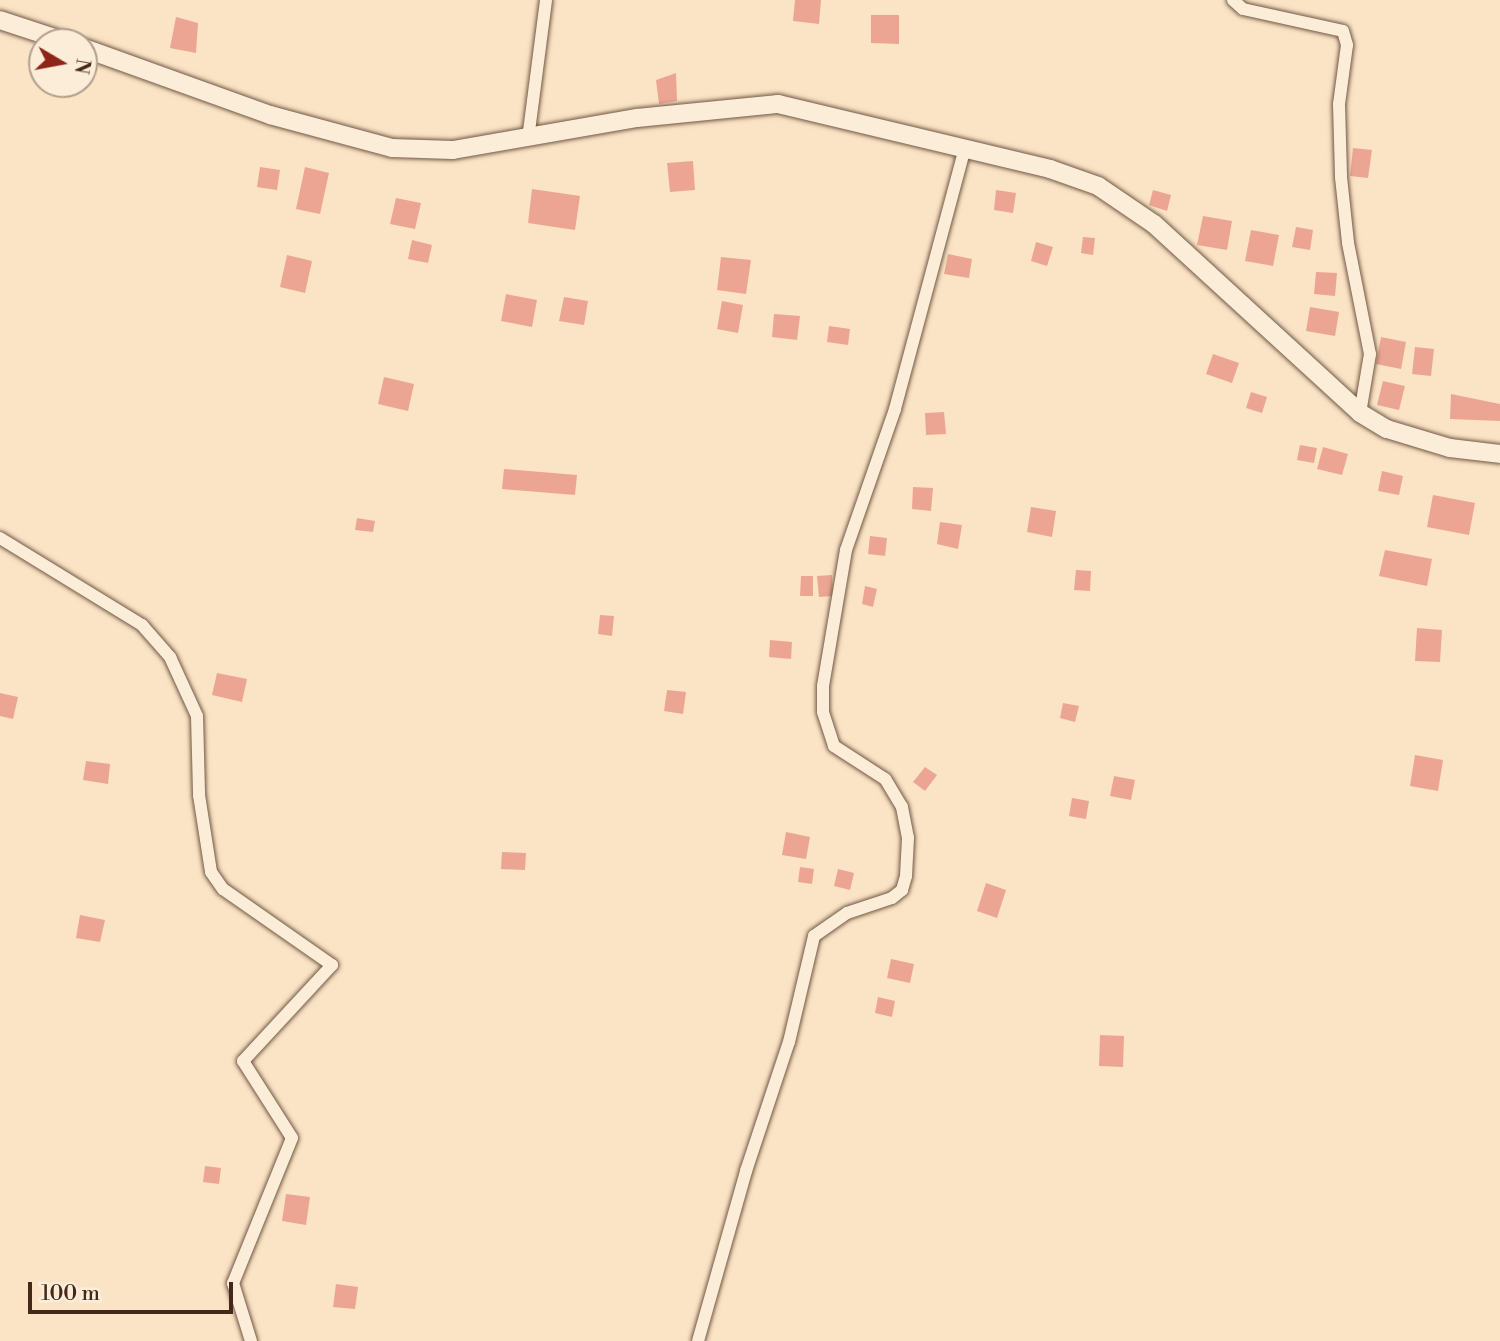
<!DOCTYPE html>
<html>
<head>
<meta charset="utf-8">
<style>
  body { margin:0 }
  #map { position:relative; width:1500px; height:1341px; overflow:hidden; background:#fae4c5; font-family:"Libre Bodoni",serif }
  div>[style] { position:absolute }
  .building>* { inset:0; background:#eca593 }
  .roads { filter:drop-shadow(0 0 2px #725744) drop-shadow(0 0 2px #725744) }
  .minor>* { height:12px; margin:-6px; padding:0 6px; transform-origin:6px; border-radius:6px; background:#fcedd9 }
  .secondary>* { height:18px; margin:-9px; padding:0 9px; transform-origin:9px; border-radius:9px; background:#fcedd9 }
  span { translate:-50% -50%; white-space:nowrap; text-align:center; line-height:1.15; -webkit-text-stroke:5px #fcedd9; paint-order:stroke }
  .north { position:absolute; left:28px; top:28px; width:70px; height:70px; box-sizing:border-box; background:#fcedd9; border:2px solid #b29e8c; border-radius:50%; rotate:100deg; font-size:19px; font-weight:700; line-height:28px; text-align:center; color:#442819 }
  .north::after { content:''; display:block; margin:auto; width:24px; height:32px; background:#8f2418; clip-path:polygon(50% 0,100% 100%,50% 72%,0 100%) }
  .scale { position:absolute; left:28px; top:1282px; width:205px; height:32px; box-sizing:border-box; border:4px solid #442819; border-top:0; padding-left:9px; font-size:21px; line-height:24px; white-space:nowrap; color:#442819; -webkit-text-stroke:5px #fcedd9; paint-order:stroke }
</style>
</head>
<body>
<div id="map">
  <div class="building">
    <i style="clip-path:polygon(795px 0,821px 0,819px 24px,793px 21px)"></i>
    <i style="clip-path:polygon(871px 15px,899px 15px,899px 44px,871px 43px)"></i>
    <i style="clip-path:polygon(176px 17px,198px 23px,196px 53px,170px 48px)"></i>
    <i style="clip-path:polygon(676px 73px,677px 101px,659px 104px,656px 80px)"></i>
    <i style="clip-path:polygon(1353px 148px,1372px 150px,1368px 178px,1350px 176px)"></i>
    <i style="clip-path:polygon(693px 161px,695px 190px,670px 192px,667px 163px)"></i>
    <i style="clip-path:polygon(260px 167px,280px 170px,277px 190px,257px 187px)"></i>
    <i style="clip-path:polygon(305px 167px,329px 173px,320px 214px,296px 209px)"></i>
    <i style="clip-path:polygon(532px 189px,580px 196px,575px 230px,528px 223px)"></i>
    <i style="clip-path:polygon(996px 190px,1016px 193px,1013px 213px,994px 210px)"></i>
    <i style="clip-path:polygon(1153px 190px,1171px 195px,1167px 211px,1149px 205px)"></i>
    <i style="clip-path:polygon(396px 198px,421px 203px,415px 229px,390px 224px)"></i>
    <i style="clip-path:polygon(1203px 216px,1232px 221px,1227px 250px,1197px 245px)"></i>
    <i style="clip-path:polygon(1296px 227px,1313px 230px,1310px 250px,1292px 247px)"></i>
    <i style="clip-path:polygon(1251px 230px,1279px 235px,1273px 266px,1245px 261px)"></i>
    <i style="clip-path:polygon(1083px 237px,1095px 238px,1093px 255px,1081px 253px)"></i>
    <i style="clip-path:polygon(412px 240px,432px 245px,428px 263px,408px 259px)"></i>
    <i style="clip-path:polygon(1036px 242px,1053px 247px,1047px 266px,1031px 261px)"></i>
    <i style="clip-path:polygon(948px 254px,972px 259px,969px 278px,944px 274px)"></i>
    <i style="clip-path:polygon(287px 255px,312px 261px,305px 293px,280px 287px)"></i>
    <i style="clip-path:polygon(721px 257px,751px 260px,746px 294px,717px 290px)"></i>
    <i style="clip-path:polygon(1316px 272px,1337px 273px,1335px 296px,1314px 294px)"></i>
    <i style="clip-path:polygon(506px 294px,537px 300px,532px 327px,501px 321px)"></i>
    <i style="clip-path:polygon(564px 297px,588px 301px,584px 325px,559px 321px)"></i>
    <i style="clip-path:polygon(722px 301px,743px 305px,738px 333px,717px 329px)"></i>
    <i style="clip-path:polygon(1310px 307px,1339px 312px,1335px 336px,1306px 331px)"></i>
    <i style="clip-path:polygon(774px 314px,800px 316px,797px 340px,772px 337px)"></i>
    <i style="clip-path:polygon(829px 326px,850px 329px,848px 345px,827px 342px)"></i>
    <i style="clip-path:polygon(1381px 337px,1406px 342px,1401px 369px,1376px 364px)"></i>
    <i style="clip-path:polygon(1415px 347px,1434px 349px,1431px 376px,1412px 374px)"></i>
    <i style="clip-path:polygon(1213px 354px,1239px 363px,1232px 383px,1206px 374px)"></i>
    <i style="clip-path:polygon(384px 377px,414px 384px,408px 411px,378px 404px)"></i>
    <i style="clip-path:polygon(1383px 381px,1405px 386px,1399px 410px,1377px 405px)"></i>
    <i style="clip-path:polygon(1251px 392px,1267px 397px,1262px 413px,1246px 408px)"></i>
    <i style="clip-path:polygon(1451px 394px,1500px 404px,1500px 421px,1450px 419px)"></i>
    <i style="clip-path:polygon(944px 412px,946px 434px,926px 435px,925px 413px)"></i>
    <i style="clip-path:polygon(1300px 445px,1317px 448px,1314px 463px,1297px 460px)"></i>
    <i style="clip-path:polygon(1323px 447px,1348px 454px,1342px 475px,1317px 469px)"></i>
    <i style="clip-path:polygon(504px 469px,577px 475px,575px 495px,502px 489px)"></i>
    <i style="clip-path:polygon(1382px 471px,1403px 476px,1399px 495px,1378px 491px)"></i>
    <i style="clip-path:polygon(913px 487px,933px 488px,931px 511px,912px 509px)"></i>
    <i style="clip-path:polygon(1433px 495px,1475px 503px,1469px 535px,1427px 527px)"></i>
    <i style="clip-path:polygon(1031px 507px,1056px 511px,1052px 537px,1027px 532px)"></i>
    <i style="clip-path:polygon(357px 518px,375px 521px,373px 532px,355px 530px)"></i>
    <i style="clip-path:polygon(940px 522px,962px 525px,958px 549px,937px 544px)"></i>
    <i style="clip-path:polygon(870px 536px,887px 538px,885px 556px,868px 554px)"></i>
    <i style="clip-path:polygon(1385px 550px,1432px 559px,1427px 586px,1379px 576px)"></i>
    <i style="clip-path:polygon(1076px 570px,1091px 571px,1090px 591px,1074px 590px)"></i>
    <i style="clip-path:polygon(832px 575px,833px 596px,819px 597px,817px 576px)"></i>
    <i style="clip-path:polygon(801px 576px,813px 576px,813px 596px,800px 596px)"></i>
    <i style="clip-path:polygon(865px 586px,877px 589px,873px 607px,862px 604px)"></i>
    <i style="clip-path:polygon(600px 615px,614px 616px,612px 636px,598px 634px)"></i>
    <i style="clip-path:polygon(1417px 628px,1442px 630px,1440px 662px,1415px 661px)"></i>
    <i style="clip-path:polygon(770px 640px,792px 642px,791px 659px,769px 657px)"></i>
    <i style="clip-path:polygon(217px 673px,247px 679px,242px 702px,212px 695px)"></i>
    <i style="clip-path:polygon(667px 690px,686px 692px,683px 714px,664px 711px)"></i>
    <i style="clip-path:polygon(0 693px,18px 697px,13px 719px,0 716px)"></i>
    <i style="clip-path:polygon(1063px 703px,1079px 706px,1075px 722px,1060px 718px)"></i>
    <i style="clip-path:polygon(1415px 755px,1443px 760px,1438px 791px,1410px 786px)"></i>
    <i style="clip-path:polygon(86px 761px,110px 764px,108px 784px,83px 780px)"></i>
    <i style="clip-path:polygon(925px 767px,937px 775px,925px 791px,913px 782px)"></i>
    <i style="clip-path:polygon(1114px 776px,1135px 780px,1131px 800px,1110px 796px)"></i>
    <i style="clip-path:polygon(1072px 798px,1089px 801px,1086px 819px,1069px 816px)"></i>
    <i style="clip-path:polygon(786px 832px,810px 837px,806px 859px,782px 855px)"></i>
    <i style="clip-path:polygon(502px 852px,526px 853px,525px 870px,501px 869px)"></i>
    <i style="clip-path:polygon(800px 867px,814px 869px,812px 884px,798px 882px)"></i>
    <i style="clip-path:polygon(838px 869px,854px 873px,850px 890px,834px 886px)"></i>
    <i style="clip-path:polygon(986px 883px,1006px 890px,997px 918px,977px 911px)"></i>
    <i style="clip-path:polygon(80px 915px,105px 920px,100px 942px,76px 938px)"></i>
    <i style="clip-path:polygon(891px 959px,914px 964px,910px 983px,887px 978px)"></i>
    <i style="clip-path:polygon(878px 997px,895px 1001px,892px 1017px,875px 1013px)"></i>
    <i style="clip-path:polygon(1100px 1035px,1124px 1036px,1123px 1067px,1099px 1066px)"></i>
    <i style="clip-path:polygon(205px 1166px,221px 1168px,219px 1184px,203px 1182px)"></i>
    <i style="clip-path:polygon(286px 1194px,310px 1197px,306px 1225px,282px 1221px)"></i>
    <i style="clip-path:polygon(336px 1284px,358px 1287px,355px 1309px,333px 1307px)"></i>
  </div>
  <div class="roads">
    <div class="minor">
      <i style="left:1233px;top:0;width:13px;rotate:42deg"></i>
      <i style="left:1243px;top:9px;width:102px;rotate:12.4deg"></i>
      <i style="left:1343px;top:31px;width:15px;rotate:74deg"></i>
      <i style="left:1347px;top:45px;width:60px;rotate:97.7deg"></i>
      <i style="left:1339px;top:104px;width:73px;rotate:88.4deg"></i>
      <i style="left:1341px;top:177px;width:66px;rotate:83.9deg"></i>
      <i style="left:1348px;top:243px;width:113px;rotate:78.8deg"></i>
      <i style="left:1370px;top:354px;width:60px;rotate:99.6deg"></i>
      <i style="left:528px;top:139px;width:140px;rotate:-82.6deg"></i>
      <i style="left:0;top:538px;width:167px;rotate:31.5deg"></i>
      <i style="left:142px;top:625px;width:43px;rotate:48.8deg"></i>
      <i style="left:170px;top:657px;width:65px;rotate:65.4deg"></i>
      <i style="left:197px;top:716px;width:79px;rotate:88.5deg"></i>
      <i style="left:199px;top:795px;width:78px;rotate:81.1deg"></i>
      <i style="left:211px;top:872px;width:21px;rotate:55deg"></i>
      <i style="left:223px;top:889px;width:133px;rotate:34.9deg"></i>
      <i style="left:332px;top:965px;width:131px;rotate:132.8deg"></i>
      <i style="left:243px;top:1061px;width:91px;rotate:57.5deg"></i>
      <i style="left:292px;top:1138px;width:157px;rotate:112.1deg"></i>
      <i style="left:233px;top:1283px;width:61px;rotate:72.8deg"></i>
      <i style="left:698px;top:1341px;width:177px;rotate:-74.2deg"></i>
      <i style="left:746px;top:1171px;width:136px;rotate:-71.6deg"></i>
      <i style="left:789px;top:1042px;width:109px;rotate:-76.7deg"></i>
      <i style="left:814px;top:936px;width:40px;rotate:-34.9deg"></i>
      <i style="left:847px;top:913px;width:47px;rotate:-18.4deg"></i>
      <i style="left:892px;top:898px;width:13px;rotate:-39deg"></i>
      <i style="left:902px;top:890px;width:15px;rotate:-74deg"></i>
      <i style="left:906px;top:876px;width:38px;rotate:-87deg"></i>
      <i style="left:908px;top:838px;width:32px;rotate:-101deg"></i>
      <i style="left:902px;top:807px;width:33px;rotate:-121deg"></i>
      <i style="left:885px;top:779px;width:61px;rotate:-147.1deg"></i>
      <i style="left:834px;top:746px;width:36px;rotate:-108deg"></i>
      <i style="left:823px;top:712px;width:26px;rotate:-90deg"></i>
      <i style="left:823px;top:686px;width:138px;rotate:-80.4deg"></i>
      <i style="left:846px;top:550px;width:149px;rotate:-70.8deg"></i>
      <i style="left:895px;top:409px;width:267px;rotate:-75deg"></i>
    </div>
    <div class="secondary">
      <i style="left:0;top:20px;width:71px;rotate:18.2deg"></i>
      <i style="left:84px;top:48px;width:198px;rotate:19.8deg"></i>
      <i style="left:270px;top:115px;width:126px;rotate:15.1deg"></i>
      <i style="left:392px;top:148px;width:61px;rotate:1.9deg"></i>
      <i style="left:453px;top:150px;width:187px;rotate:-9.9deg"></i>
      <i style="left:637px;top:118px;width:142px;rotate:-5.7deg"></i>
      <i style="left:778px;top:104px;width:280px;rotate:13.4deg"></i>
      <i style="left:1050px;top:169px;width:51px;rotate:19.5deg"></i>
      <i style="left:1098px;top:186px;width:68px;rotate:34.2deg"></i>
      <i style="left:1154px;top:224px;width:280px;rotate:42.5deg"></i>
      <i style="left:1360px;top:413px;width:31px;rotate:31deg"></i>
      <i style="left:1387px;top:429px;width:66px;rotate:16.8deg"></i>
      <i style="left:1450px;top:448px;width:50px;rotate:6.8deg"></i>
    </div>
  </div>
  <div class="north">N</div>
  <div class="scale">100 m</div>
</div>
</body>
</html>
